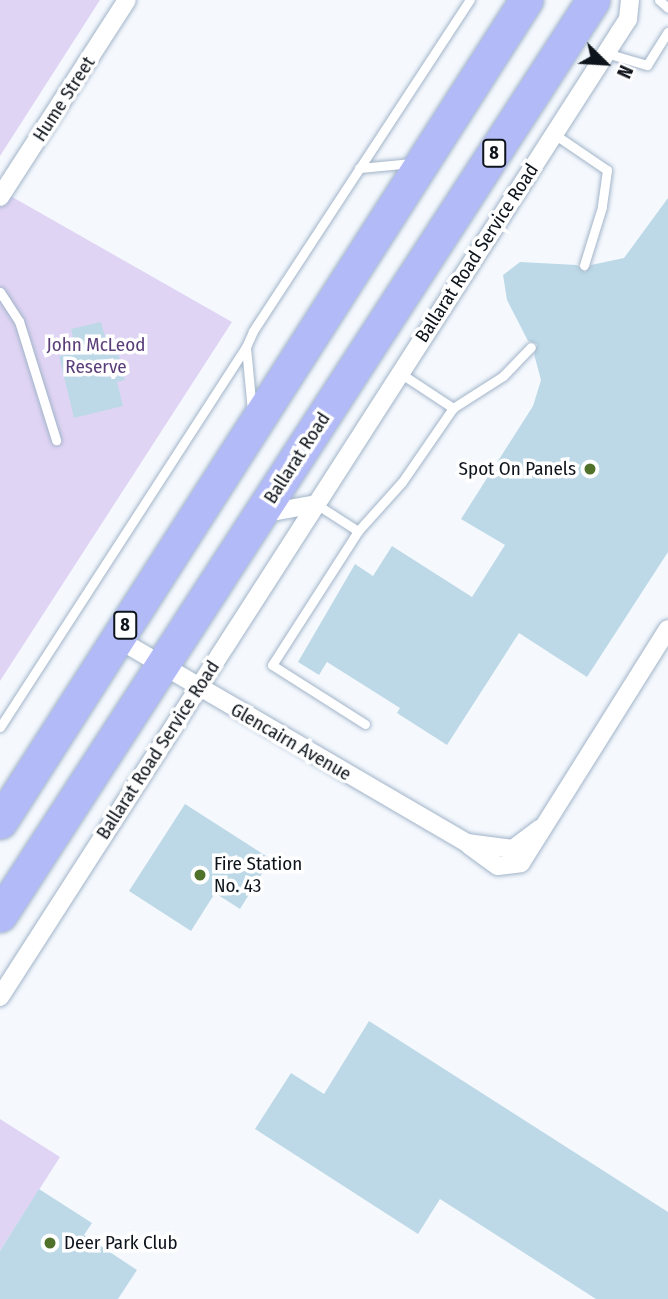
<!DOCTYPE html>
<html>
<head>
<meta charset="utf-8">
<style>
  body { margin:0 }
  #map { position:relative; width:668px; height:1299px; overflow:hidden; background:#f5f9fe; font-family:"Fira Sans Condensed",sans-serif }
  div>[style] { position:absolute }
  .green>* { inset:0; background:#e0d4f4 }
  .building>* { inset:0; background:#bdd9e7 }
  .roads { filter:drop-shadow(0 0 2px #a2b4c9) drop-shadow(0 0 2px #a2b4c9) }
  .lane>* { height:9px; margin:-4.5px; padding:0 4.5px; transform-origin:4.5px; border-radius:4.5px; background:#fff }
  .street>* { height:18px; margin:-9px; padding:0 9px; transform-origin:9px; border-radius:9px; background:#fff }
  .highway>* { height:33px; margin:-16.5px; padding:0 16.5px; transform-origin:16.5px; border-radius:16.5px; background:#b2baf7 }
  .dots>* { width:19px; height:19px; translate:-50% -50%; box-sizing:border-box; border:4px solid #fff; border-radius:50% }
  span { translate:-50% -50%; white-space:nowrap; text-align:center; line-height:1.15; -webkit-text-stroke:7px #fff; paint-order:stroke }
  .shield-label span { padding:2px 5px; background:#fff; border:2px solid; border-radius:5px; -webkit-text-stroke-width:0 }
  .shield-label { font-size:18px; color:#0e141b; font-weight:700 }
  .street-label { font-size:19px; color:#0e141b }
  .park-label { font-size:19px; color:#5a3e7a }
  .poi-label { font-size:19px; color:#0e141b }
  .right { translate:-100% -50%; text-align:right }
  .left { translate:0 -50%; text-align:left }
  .north { position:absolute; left:570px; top:28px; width:70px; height:70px; -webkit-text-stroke:5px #fff; paint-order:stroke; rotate:114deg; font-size:19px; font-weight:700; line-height:28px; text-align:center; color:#0e141b }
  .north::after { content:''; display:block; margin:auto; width:24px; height:32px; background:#0e141b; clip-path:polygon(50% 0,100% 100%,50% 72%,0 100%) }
</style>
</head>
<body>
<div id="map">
  <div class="green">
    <i style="clip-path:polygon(0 0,100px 0,0 156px)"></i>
    <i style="clip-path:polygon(0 190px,232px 322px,0 681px)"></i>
    <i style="clip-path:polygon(0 1119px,60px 1157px,0 1251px)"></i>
  </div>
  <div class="building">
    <i style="clip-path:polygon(668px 198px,668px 552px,587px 677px,519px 633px,447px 745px,397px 713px,400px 708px,327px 662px,319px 675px,298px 662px,355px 564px,373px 576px,392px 546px,472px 597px,505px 545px,461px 519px,533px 406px,541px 380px,534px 354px,537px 344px,528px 341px,507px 300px,503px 275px,520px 262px,577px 265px,585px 272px,591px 265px,624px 258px)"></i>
    <i style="clip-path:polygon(101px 322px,108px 347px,116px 344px,125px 380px,117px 382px,123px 406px,74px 418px,59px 356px,76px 352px,71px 329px)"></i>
    <i style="clip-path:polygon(185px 804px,271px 859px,240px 909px,215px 893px,191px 931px,129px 891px)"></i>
    <i style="clip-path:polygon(369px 1021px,668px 1212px,668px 1299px,596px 1299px,440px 1199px,418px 1234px,255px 1129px,291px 1073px,324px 1094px)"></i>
    <i style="clip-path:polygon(39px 1189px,92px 1223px,84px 1235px,137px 1270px,118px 1299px,0 1299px,0 1251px)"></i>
  </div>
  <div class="roads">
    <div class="lane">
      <i style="left:659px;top:0;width:12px;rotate:42deg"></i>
      <i style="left:606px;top:53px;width:43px;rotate:16.3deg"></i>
      <i style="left:647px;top:65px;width:39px;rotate:-58deg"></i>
      <i style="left:554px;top:134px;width:64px;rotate:34.2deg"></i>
      <i style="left:607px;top:170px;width:37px;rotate:98deg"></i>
      <i style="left:602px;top:207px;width:61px;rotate:107.2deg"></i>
      <i style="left:359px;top:168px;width:54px;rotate:-5.3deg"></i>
      <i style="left:0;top:292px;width:35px;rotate:57deg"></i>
      <i style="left:19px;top:321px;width:125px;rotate:72.7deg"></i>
      <i style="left:400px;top:373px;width:64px;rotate:33.4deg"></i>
      <i style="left:453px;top:408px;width:59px;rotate:-32.6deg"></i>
      <i style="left:503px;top:376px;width:40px;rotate:-46deg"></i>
      <i style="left:252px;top:411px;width:64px;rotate:-95.4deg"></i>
      <i style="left:246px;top:347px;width:17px;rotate:-66deg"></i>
      <i style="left:253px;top:331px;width:396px;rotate:-56.8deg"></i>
      <i style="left:316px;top:504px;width:50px;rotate:32.7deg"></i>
      <i style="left:365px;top:724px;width:110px;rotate:-147.6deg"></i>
      <i style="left:272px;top:665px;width:159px;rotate:-57.3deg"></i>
      <i style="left:358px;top:531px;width:66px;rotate:-48.1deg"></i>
      <i style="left:402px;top:482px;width:90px;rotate:-55.4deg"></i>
      <i style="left:0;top:727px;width:453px;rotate:-57.1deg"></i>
    </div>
    <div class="street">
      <i style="left:0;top:197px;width:234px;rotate:-57.2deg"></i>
      <i style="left:261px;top:514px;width:56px;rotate:-10.3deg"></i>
      <i style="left:116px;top:638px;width:406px;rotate:30.3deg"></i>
      <i style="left:467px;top:843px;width:46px;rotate:7.4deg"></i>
      <i style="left:513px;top:849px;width:34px;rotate:-37deg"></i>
      <i style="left:470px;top:846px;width:34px;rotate:36deg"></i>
      <i style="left:498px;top:866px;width:23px;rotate:-7deg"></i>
      <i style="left:521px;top:863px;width:276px;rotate:-57.9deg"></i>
      <i style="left:0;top:997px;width:1146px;rotate:-57.29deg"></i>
      <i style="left:619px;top:33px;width:17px;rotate:-57deg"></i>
      <i style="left:628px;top:19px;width:19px;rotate:-84deg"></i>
    </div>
    <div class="highway">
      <i style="left:0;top:822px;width:976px;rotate:-57.38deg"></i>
      <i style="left:0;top:915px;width:1090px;rotate:-57.05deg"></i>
    </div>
  </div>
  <div class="dots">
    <i style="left:590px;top:469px;background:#507129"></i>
    <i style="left:200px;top:875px;background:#507129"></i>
    <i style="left:50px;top:1243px;background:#507129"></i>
  </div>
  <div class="shield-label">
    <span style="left:494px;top:153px">8</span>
    <span style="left:125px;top:625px">8</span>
  </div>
  <div class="street-label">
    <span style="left:64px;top:99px;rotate:-57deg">Hume Street</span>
    <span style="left:477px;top:253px;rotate:-57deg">Ballarat Road Service Road</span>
    <span style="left:297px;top:458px;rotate:-57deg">Ballarat Road</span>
    <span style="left:291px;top:742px;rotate:30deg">Glencairn Avenue</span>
    <span style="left:158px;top:750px;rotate:-57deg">Ballarat Road Service Road</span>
  </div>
  <div class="park-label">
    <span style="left:96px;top:356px">John McLeod<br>Reserve</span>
  </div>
  <div class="poi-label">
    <span class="right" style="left:576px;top:469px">Spot On Panels</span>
    <span class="left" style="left:214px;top:875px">Fire Station<br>No. 43</span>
    <span class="left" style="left:64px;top:1243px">Deer Park Club</span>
  </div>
  <div class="north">N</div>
</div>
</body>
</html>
